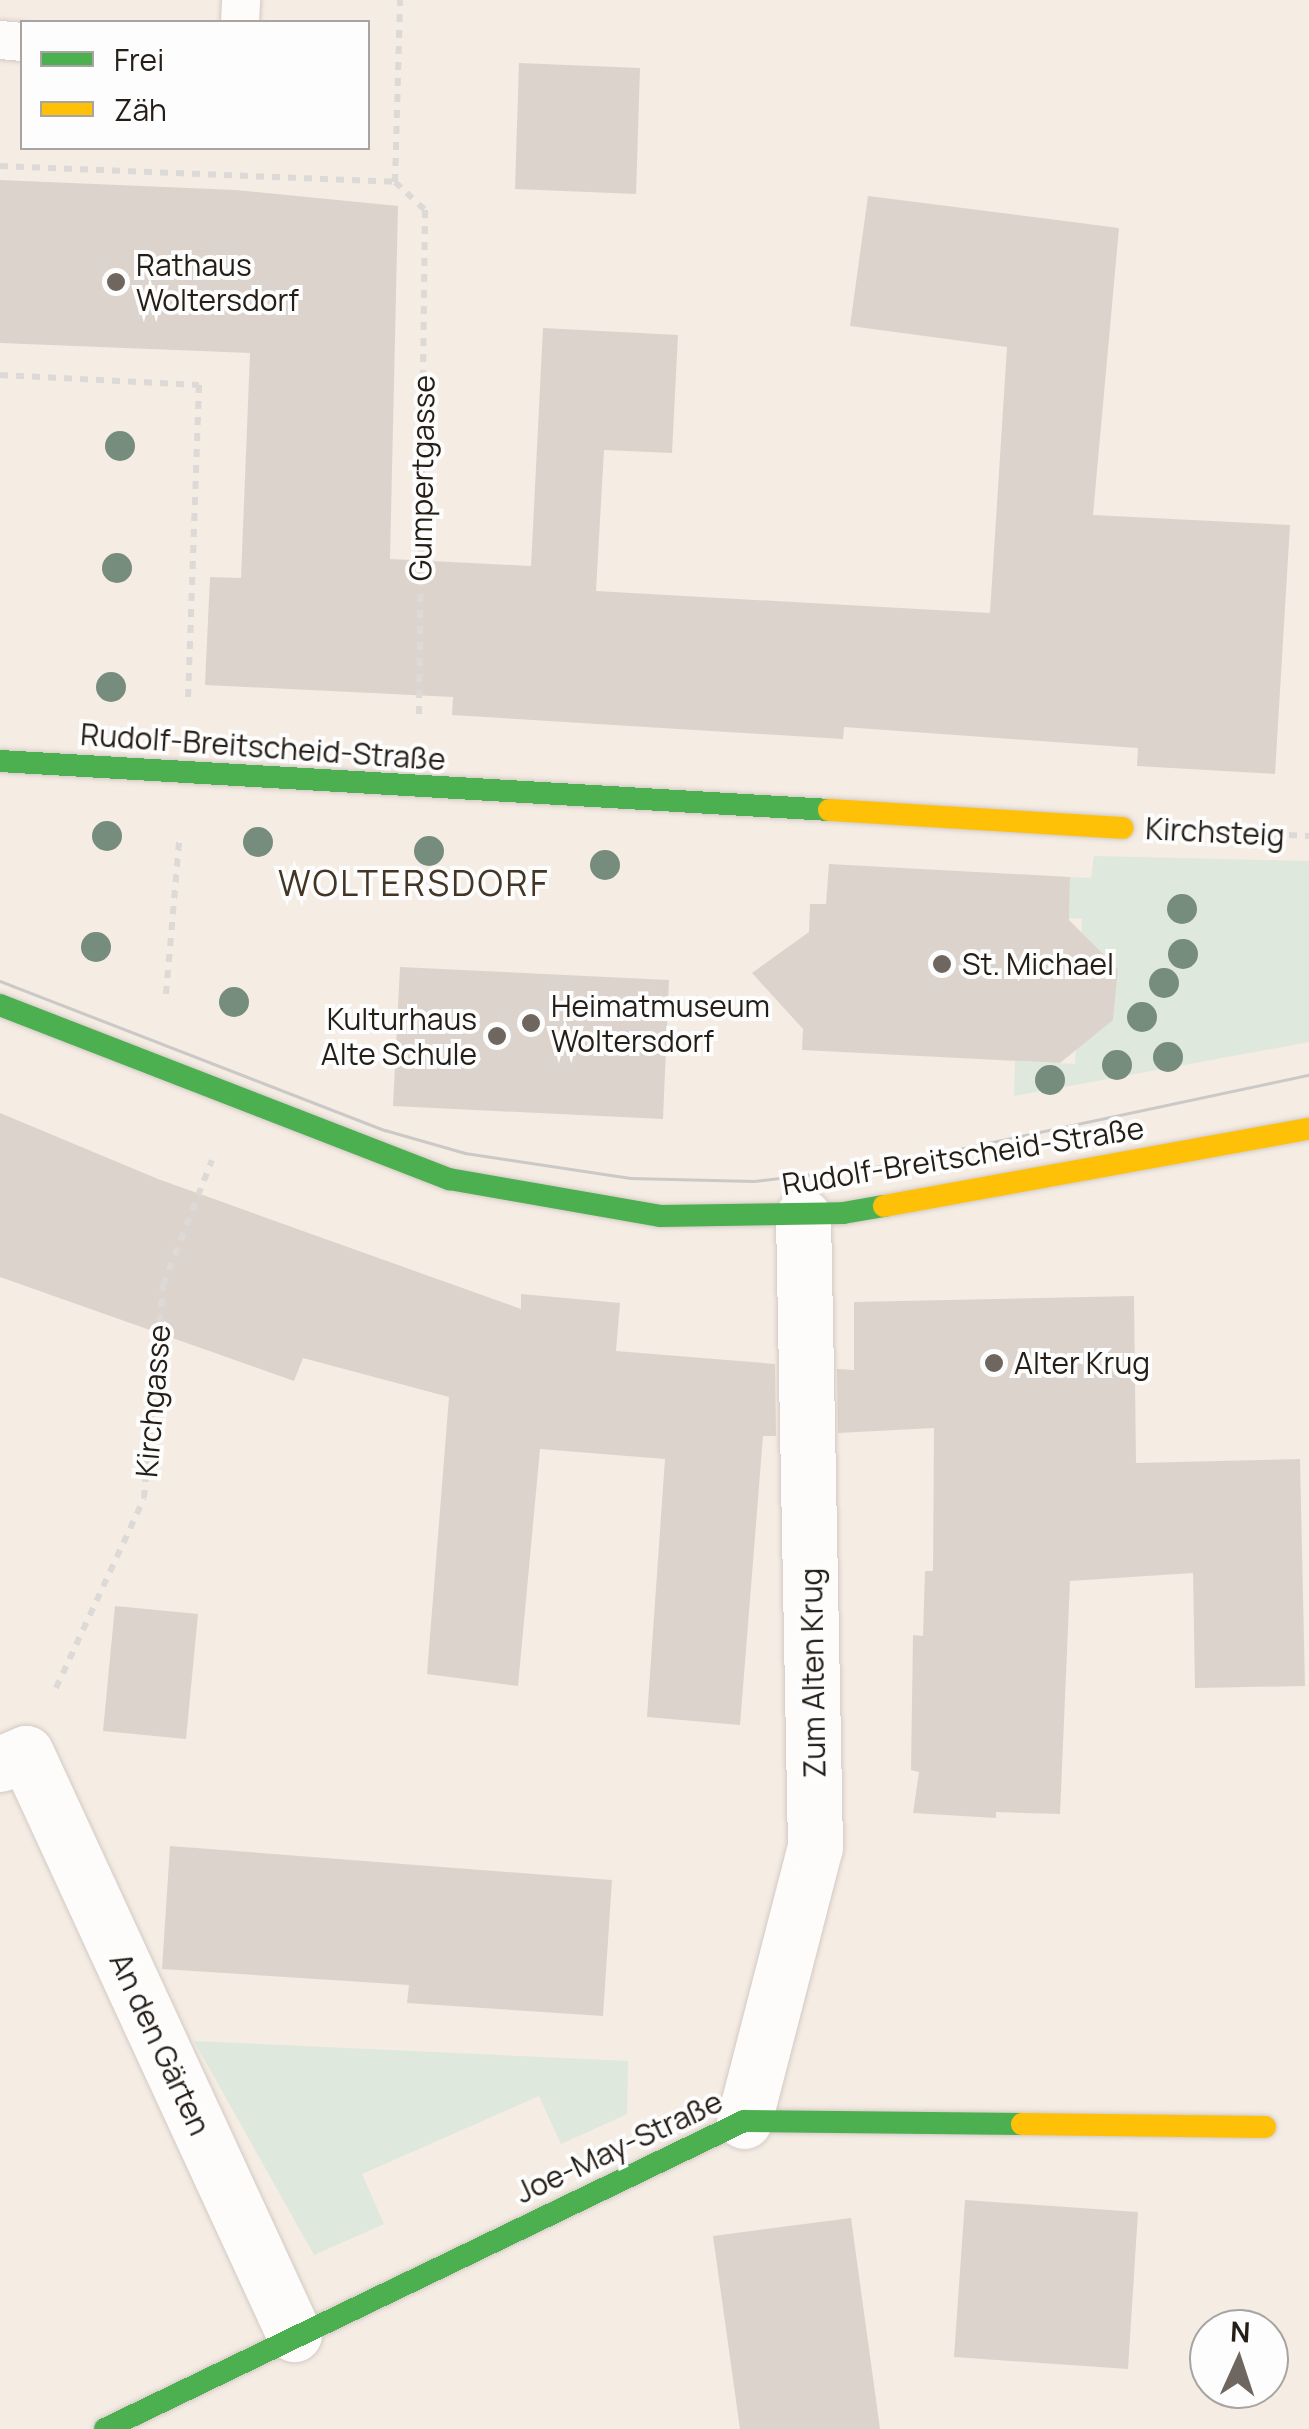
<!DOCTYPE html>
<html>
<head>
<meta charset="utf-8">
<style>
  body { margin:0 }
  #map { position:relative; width:1309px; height:2429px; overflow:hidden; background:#f5ece4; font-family:Manrope,sans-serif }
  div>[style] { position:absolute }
  .green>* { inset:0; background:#dee8dc }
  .building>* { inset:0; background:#dcd4cc }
  .path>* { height:6px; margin-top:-3px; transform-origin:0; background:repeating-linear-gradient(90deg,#dcd9d6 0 8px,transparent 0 16px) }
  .roads { filter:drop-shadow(0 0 2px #d2cac3) drop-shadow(0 0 2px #d2cac3) }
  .lane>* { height:38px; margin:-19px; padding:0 19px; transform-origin:19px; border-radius:19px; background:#fefcfb }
  .street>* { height:55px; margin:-27.5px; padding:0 27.5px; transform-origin:27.5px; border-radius:27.5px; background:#fefcfb }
  .fast>* { height:22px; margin:-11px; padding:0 11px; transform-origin:11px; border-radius:11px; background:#4caf50 }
  .slow>* { height:22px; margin:-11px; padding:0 11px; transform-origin:11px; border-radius:11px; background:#ffc107 }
  .tram>* { height:2.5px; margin:-1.25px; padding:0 1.25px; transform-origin:1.25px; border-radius:1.25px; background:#cbc9c7 }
  .trees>* { width:30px; height:30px; margin:-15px; border-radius:50%; background:#768c7c }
  .dots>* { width:28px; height:28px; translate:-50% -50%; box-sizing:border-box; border:5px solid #fdfdfd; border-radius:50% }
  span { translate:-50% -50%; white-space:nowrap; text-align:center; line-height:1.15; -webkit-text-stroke:8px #fdfdfd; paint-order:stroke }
  .poi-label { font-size:30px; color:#251e17 }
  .left { translate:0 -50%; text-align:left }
  .right { translate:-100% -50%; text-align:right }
  .street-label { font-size:30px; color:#251e17 }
  .quarter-label { font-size:35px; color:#443524; letter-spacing:2.5px }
  .legend { position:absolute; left:20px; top:20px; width:350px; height:130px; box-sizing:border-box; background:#fdfdfd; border:2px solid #a7a4a1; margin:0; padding:12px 18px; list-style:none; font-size:30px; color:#251e17 }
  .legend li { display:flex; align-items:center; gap:20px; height:50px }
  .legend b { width:50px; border:2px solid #a7a4a1 }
  .north { position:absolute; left:1189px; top:2309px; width:100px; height:100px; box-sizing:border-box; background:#fdfdfd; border:2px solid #a7a4a1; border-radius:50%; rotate:3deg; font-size:28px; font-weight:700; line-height:40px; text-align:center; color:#251e17 }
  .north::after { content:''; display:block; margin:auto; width:35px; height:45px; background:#6e665f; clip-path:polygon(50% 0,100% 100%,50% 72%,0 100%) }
</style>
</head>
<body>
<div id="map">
  <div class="green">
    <i style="clip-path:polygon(1094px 856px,1309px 861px,1309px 1042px,1014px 1096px,1015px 1061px,1075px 1064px,1077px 1033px,1098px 1032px,1113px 1019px,1118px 969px,1104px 955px,1081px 951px,1082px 919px,1069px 918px,1070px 877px,1091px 878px)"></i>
    <i style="clip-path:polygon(194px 2041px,628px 2061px,627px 2114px,561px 2144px,539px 2096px,362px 2174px,384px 2224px,314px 2255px)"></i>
  </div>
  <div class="building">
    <i style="clip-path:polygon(519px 63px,640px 68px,636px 194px,515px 189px)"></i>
    <i style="clip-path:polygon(0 180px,236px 190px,398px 206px,390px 559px,531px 566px,543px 328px,678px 335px,672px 453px,604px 450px,596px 591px,990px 613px,1007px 347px,850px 326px,868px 196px,1119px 228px,1093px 515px,1290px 525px,1275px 774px,1137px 766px,1138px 748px,844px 727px,843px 739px,452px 715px,453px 697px,205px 685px,210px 577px,241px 578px,250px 353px,0 343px)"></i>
    <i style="clip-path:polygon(829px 864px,1070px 877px,1069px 920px,1118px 969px,1113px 1020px,1060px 1063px,802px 1050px,803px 1029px,752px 973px,809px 932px,810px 904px,826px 904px)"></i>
    <i style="clip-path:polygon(400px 967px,669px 980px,663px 1119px,393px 1106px)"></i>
    <i style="clip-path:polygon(0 1113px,158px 1179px,521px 1309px,521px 1294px,620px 1303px,616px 1351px,775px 1364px,776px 1436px,763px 1436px,740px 1725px,647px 1717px,665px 1459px,540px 1449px,518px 1686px,427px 1674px,449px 1397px,303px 1358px,294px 1381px,0 1277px)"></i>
    <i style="clip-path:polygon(1134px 1296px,1136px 1463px,1300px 1459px,1305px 1686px,1195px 1688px,1193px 1573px,1070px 1581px,1060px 1814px,996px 1812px,996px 1818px,913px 1813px,919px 1772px,911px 1770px,913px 1635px,923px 1636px,925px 1571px,933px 1571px,934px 1428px,838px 1433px,837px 1369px,854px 1370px,854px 1302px)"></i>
    <i style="clip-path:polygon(115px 1606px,198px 1614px,186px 1739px,103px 1731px)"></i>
    <i style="clip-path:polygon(170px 1846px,612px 1880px,603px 2016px,407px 2003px,409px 1985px,162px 1969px)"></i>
    <i style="clip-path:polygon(965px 2200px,1138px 2212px,1128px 2369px,954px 2357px)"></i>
    <i style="clip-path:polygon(851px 2218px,880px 2429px,740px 2429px,713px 2236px)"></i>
  </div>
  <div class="path">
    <i style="left:0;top:166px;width:395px;rotate:2.3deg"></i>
    <i style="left:395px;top:182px;width:41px;rotate:43deg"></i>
    <i style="left:425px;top:210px;width:508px;rotate:90.68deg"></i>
    <i style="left:395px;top:182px;width:182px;rotate:-88.4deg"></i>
    <i style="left:0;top:375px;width:199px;rotate:2.9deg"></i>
    <i style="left:199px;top:385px;width:315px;rotate:92deg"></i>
    <i style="left:1193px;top:831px;width:116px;rotate:2.5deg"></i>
    <i style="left:166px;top:994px;width:153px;rotate:-85.1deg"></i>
    <i style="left:56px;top:1688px;width:209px;rotate:-65.1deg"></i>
    <i style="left:144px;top:1498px;width:214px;rotate:-84.9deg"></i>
    <i style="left:163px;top:1285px;width:134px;rotate:-68.6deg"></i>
  </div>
  <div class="roads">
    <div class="lane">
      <i style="left:240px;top:22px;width:22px;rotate:-87deg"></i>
      <i style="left:0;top:40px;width:22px;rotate:5deg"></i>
    </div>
    <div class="street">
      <i style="left:0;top:1764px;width:28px;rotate:-23deg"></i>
      <i style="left:26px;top:1753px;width:640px;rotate:65.24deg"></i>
      <i style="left:744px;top:2121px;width:283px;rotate:-75.5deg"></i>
      <i style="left:815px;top:1847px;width:631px;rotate:-91.09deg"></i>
    </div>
    <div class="fast">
      <i style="left:0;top:761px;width:830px;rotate:3.38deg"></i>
      <i style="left:0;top:1005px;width:482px;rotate:21.2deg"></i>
      <i style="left:449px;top:1179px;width:214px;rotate:9.9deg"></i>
      <i style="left:660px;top:1216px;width:183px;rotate:-0.9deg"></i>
      <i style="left:843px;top:1213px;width:42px;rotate:-9.7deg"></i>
      <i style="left:105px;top:2429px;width:709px;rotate:-25.73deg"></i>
      <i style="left:744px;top:2121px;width:278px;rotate:0.6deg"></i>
    </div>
    <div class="slow">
      <i style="left:829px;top:810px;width:294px;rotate:3.5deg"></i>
      <i style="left:884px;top:1206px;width:432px;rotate:-10.3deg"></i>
      <i style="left:1022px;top:2124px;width:243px;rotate:0.7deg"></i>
    </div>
  </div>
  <div class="tram">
    <i style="left:0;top:981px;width:413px;rotate:21.2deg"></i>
    <i style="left:385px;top:1130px;width:83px;rotate:16deg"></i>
    <i style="left:465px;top:1153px;width:167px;rotate:8.6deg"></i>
    <i style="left:630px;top:1178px;width:124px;rotate:1.4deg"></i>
    <i style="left:754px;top:1181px;width:122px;rotate:-6.6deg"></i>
    <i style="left:875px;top:1167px;width:444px;rotate:-12deg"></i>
  </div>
  <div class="trees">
    <i style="left:120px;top:446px"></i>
    <i style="left:117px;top:568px"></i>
    <i style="left:111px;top:687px"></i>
    <i style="left:107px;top:836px"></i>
    <i style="left:258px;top:842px"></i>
    <i style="left:429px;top:851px"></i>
    <i style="left:605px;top:865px"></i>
    <i style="left:1182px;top:909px"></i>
    <i style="left:96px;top:947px"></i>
    <i style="left:1183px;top:954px"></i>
    <i style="left:1164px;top:983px"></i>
    <i style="left:234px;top:1002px"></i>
    <i style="left:1142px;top:1017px"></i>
    <i style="left:1168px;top:1057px"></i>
    <i style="left:1117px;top:1065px"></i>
    <i style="left:1050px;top:1080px"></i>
  </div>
  <div class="dots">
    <i style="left:116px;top:282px;background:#6e665f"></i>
    <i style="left:942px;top:964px;background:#6e665f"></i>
    <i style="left:531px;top:1023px;background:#6e665f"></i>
    <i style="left:497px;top:1036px;background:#6e665f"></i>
    <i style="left:994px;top:1363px;background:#6e665f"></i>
  </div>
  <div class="poi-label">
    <span class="left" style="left:136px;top:282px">Rathaus<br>Woltersdorf</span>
    <span class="left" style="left:962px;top:964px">St. Michael</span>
    <span class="left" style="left:551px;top:1023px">Heimatmuseum<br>Woltersdorf</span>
    <span class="right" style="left:477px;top:1036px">Kulturhaus<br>Alte Schule</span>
    <span class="left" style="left:1014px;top:1363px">Alter Krug</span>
  </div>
  <div class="street-label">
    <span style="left:422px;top:478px;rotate:-89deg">Gumpertgasse</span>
    <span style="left:263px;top:747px;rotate:4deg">Rudolf-Breitscheid-Straße</span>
    <span style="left:1215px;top:832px;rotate:3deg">Kirchsteig</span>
    <span style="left:963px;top:1156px;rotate:-9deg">Rudolf-Breitscheid-Straße</span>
    <span style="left:153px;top:1401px;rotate:-85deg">Kirchgasse</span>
    <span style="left:813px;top:1673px;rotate:-91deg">Zum Alten Krug</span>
    <span style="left:160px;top:2044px;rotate:65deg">An den Gärten</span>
    <span style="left:619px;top:2147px;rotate:-25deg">Joe-May-Straße</span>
  </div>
  <div class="quarter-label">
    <span style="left:414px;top:883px">WOLTERSDORF</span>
  </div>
  <ul class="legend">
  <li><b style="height:12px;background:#4caf50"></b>Frei</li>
  <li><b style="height:12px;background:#ffc107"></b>Zäh</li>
  </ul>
  <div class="north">N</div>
</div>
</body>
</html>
